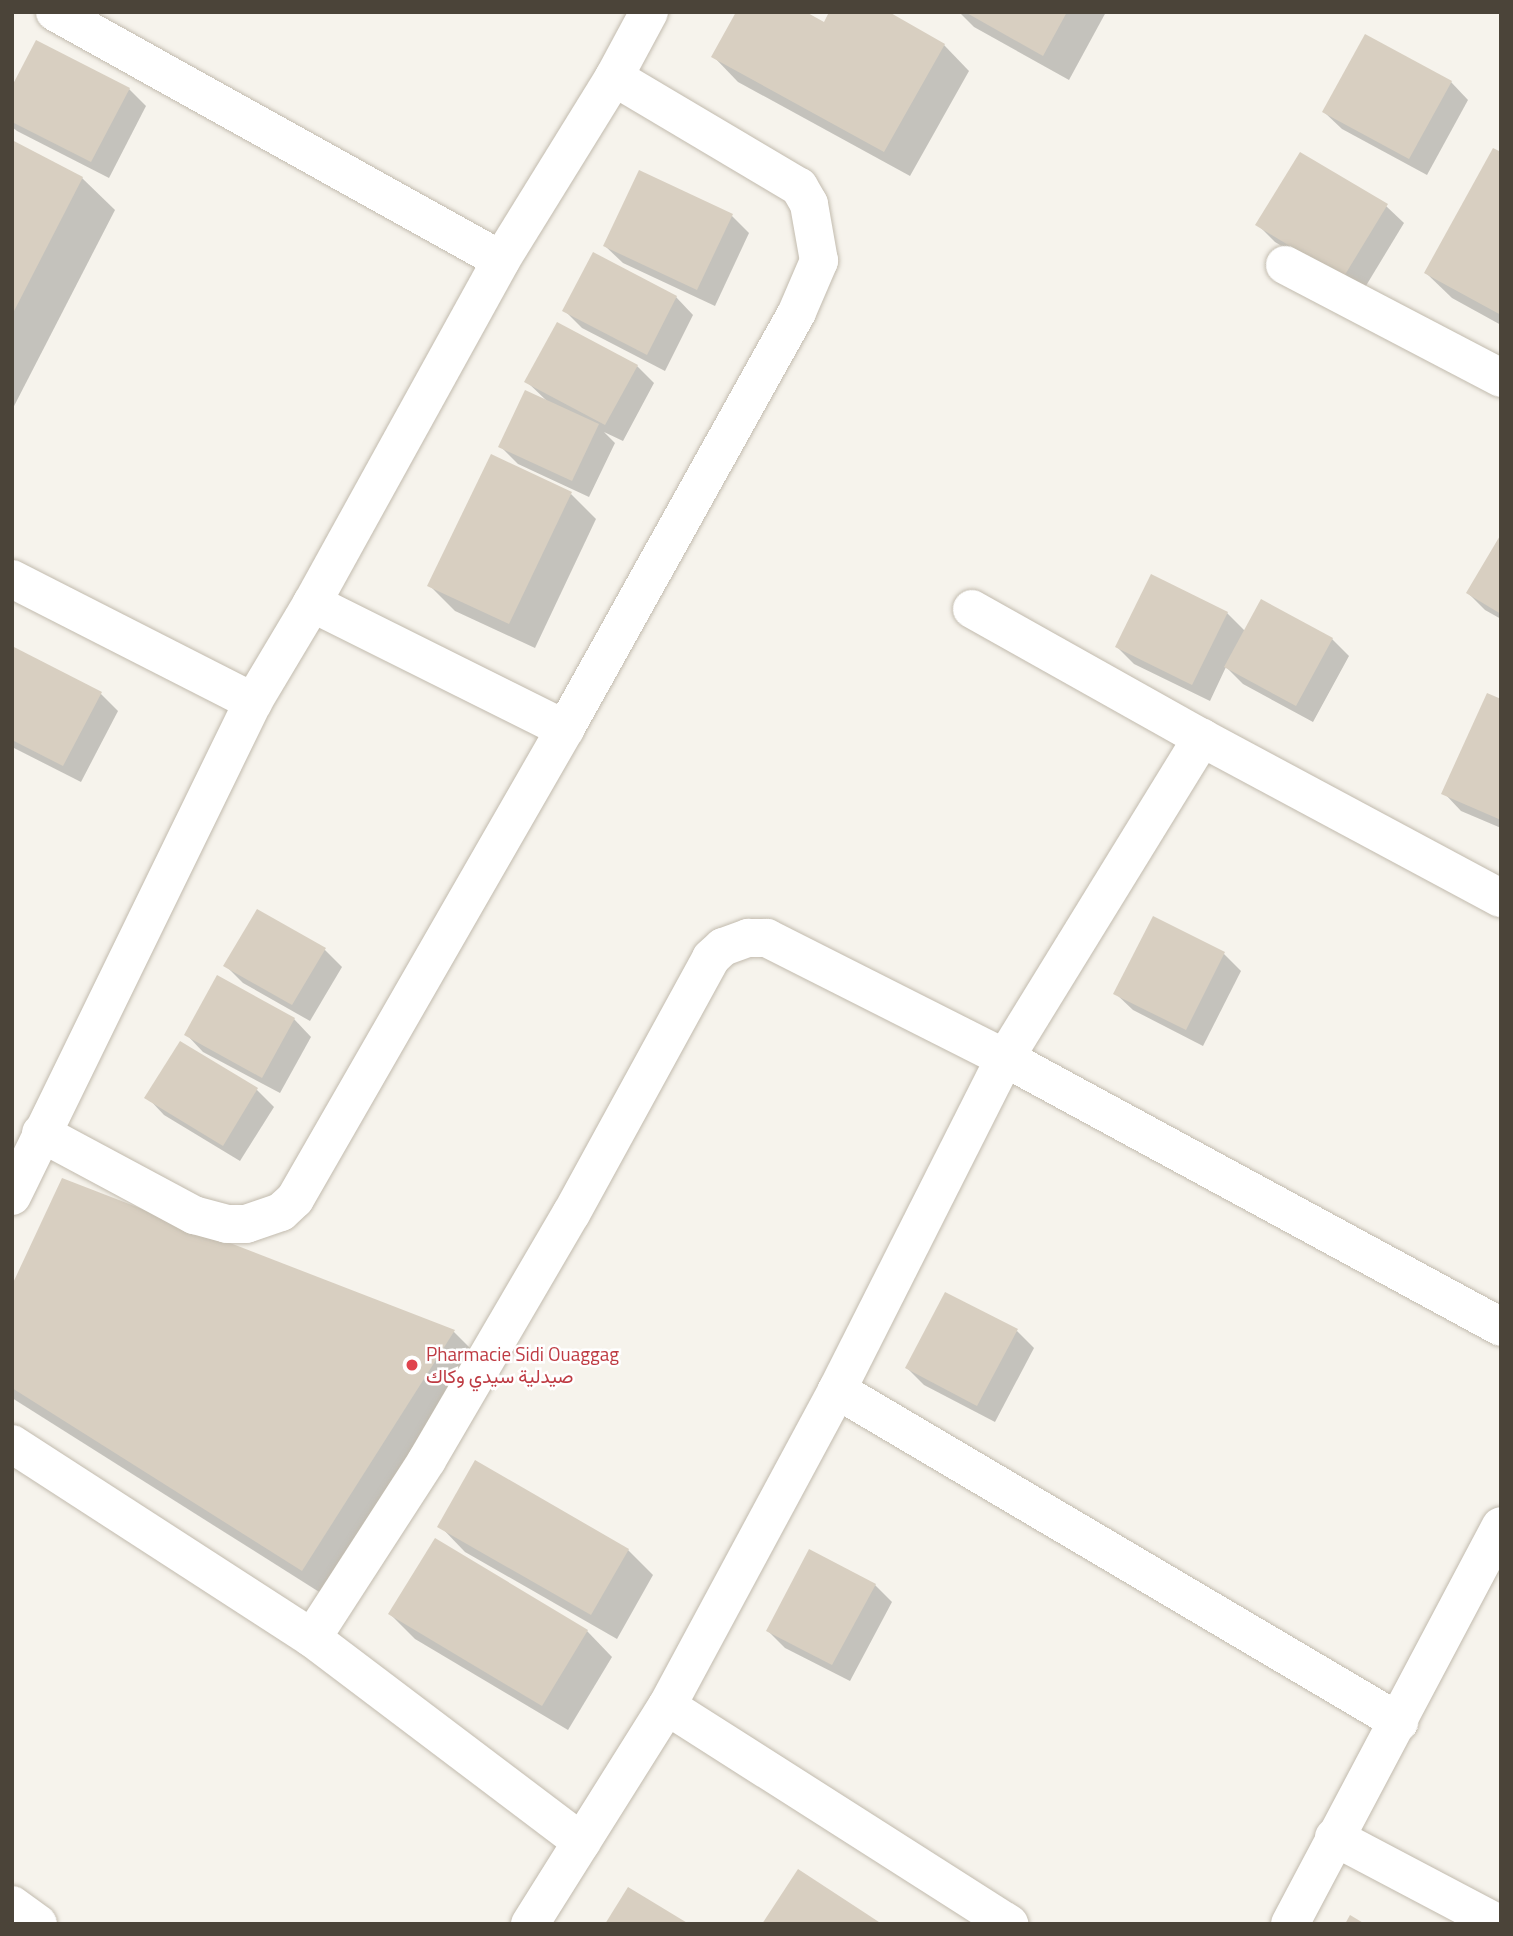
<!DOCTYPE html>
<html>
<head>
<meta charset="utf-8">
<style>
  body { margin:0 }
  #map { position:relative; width:1513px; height:1936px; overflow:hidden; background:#f6f3ec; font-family:"Titillium Web",Vazirmatn,sans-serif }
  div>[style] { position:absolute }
  .shadow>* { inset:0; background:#0003 }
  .building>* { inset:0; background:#d8cfc1 }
  .roads { filter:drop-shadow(0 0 2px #c2bbae) drop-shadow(0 0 2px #c2bbae) }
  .minor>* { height:38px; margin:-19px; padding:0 19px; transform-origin:19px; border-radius:19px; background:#fff }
  .dots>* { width:19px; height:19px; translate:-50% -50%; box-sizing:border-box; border:4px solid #fff; border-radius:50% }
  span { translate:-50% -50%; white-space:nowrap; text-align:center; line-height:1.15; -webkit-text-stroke:5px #fff; paint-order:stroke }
  .health-label { font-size:19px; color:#be3a42 }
  .left { translate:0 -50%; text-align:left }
  .frame { position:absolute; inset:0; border:14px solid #4b4439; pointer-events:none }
</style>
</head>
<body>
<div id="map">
  <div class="shadow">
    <i style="clip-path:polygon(959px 12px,1106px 12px,1069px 80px,974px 27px)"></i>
    <i style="clip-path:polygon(824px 25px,944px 45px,969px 71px,910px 176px,738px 82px,713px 56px)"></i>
    <i style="clip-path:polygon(1451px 82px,1468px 100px,1427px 175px,1342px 129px,1324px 112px)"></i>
    <i style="clip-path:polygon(12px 89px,129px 89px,146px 106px,109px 178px,17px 131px,12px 127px)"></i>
    <i style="clip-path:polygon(12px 142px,82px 178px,115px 210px,12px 410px)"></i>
    <i style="clip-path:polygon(1501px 154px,1501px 325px,1452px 298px,1426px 273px)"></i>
    <i style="clip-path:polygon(639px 172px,732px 216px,749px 233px,715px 306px,623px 263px,605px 246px)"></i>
    <i style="clip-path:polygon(1386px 206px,1404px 223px,1361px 294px,1275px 242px,1258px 225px)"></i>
    <i style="clip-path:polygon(676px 297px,693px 315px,665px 371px,582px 328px,565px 311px)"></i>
    <i style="clip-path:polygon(637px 366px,654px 383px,623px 441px,604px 432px,615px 443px,589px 497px,518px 464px,501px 447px,547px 401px,526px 381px)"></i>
    <i style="clip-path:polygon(571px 494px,596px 519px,535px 648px,455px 611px,430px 586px)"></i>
    <i style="clip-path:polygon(1501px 538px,1501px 619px,1485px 610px,1468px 593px)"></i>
    <i style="clip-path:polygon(1227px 613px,1245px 631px,1332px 639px,1349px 656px,1313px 722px,1243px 684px,1226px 667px,1210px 701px,1134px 664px,1117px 647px)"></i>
    <i style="clip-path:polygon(12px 648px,101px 694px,118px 711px,81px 782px,12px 747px)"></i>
    <i style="clip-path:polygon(1501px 701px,1501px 828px,1461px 811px,1444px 793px)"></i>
    <i style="clip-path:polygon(258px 911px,325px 950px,342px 967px,310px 1021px,243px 983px,226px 966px)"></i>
    <i style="clip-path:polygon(1154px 919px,1224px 954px,1241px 971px,1203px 1046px,1133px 1010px,1115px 993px)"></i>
    <i style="clip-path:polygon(294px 1019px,311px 1037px,280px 1093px,203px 1052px,186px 1034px)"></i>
    <i style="clip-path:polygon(257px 1090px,274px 1107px,240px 1161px,164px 1115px,147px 1097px)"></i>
    <i style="clip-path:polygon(63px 1181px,454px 1332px,486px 1364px,335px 1602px,12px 1398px,12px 1289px)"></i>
    <i style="clip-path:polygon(1017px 1331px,1034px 1348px,995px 1422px,924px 1385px,907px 1368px)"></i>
    <i style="clip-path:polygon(440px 1526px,628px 1550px,653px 1575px,617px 1639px,465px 1552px)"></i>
    <i style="clip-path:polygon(435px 1540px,587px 1631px,612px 1657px,568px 1730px,415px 1639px,390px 1614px)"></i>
    <i style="clip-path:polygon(875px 1585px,892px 1602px,850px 1681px,785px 1648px,768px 1631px)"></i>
  </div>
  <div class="building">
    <i style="clip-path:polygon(736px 12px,806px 12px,824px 22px,829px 12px,889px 12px,945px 44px,884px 152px,711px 57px)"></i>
    <i style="clip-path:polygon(965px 12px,1067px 12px,1043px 56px)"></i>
    <i style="clip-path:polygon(1365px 34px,1452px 81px,1409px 159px,1322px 112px)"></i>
    <i style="clip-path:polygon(36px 40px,130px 88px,91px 162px,12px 122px,12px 86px)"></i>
    <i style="clip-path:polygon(12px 140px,83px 177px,12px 315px)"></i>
    <i style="clip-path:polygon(1493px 148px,1501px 152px,1501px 315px,1424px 273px)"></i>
    <i style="clip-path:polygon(1300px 152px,1388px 204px,1343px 278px,1255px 225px)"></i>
    <i style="clip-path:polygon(639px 170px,733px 214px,697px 290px,603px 246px)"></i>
    <i style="clip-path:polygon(593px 252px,677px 296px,647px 355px,562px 311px)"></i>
    <i style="clip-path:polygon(557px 322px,638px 365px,605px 425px,524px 382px)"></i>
    <i style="clip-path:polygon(525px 390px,599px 424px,572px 481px,498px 447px)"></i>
    <i style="clip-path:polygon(491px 454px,572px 492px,509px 624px,427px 586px)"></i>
    <i style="clip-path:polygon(1501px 534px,1501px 614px,1466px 593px)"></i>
    <i style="clip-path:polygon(1151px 574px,1228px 612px,1192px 685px,1115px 647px)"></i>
    <i style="clip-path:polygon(1261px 599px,1333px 638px,1296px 706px,1224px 667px)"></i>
    <i style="clip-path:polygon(12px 646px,102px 692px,63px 766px,12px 740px)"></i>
    <i style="clip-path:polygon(1487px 693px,1501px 699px,1501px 820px,1441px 794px)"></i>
    <i style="clip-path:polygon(257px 909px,326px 948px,292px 1005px,223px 966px)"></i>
    <i style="clip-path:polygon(1153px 916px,1225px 952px,1186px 1030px,1113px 994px)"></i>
    <i style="clip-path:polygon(217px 975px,295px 1018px,262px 1078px,184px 1035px)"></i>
    <i style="clip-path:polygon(180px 1041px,258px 1088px,223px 1146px,144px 1098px)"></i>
    <i style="clip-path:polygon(62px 1178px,455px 1330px,302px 1571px,12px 1388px,12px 1285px)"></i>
    <i style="clip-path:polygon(945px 1292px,1018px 1329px,977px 1406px,905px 1368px)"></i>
    <i style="clip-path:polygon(475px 1460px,629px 1549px,591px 1615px,437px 1527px)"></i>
    <i style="clip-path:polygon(435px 1538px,588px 1630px,542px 1706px,388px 1614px)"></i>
    <i style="clip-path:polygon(809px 1549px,876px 1584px,832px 1665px,766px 1631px)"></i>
    <i style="clip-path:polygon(798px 1869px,882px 1924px,762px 1924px)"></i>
    <i style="clip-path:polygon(628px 1887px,689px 1924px,605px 1924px)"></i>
    <i style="clip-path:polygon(1350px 1915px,1365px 1924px,1345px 1924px)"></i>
  </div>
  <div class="roads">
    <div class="minor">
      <i style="left:55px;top:12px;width:510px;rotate:29.08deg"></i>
      <i style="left:1285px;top:265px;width:244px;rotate:27.6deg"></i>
      <i style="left:12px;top:579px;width:271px;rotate:27deg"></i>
      <i style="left:312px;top:603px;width:283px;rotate:26.5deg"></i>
      <i style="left:972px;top:609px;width:264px;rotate:29.3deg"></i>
      <i style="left:1202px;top:738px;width:339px;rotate:28.2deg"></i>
      <i style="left:41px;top:1133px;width:174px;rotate:28.2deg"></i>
      <i style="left:194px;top:1215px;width:34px;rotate:15deg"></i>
      <i style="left:227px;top:1224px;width:19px"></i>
      <i style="left:246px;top:1224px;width:37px;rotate:-19deg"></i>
      <i style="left:281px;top:1212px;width:19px;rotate:-43deg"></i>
      <i style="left:295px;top:1199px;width:542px;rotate:-60.12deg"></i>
      <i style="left:565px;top:729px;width:477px;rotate:-60.9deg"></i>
      <i style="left:797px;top:312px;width:56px;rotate:-66.7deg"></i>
      <i style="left:819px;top:261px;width:58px;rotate:-100deg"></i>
      <i style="left:809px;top:204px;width:20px;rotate:-120deg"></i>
      <i style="left:799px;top:187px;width:215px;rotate:-149.3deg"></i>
      <i style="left:12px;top:1196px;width:550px;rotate:-63.99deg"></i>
      <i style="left:253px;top:702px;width:115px;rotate:-59.2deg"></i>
      <i style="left:312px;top:603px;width:392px;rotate:-61.1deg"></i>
      <i style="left:501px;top:260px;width:215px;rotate:-58.3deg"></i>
      <i style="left:614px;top:77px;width:74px;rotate:-61.7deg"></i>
      <i style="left:837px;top:1390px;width:653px;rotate:30.57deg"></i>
      <i style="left:12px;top:1444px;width:357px;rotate:32.9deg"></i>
      <i style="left:312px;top:1638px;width:338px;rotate:37.1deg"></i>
      <i style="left:312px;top:1638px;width:212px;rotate:-57.1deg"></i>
      <i style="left:427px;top:1460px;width:285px;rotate:-59.7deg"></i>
      <i style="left:571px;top:1214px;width:292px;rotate:-61.3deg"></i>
      <i style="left:711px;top:958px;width:16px;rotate:-43deg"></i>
      <i style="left:723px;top:947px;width:27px;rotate:-20deg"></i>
      <i style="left:748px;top:938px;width:19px"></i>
      <i style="left:767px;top:938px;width:267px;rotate:26.8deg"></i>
      <i style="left:1005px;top:1058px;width:564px;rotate:28.47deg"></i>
      <i style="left:667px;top:1706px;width:406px;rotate:32.5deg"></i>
      <i style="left:1334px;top:1837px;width:187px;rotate:27.8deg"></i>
      <i style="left:12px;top:1905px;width:32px;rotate:36deg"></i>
      <i style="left:530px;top:1924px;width:257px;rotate:-57.9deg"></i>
      <i style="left:667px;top:1706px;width:359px;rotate:-61.7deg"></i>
      <i style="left:837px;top:1390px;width:372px;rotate:-63.2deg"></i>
      <i style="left:1005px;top:1058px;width:376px;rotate:-58.4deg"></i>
      <i style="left:1290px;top:1924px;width:450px;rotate:-62.1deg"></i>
    </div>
  </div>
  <div class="dots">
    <i style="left:412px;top:1365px;background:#e0444e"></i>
  </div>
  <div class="health-label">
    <span class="left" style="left:426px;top:1365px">Pharmacie Sidi Ouaggag<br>صيدلية سيدي وكاك</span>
  </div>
  <div class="frame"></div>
</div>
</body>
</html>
